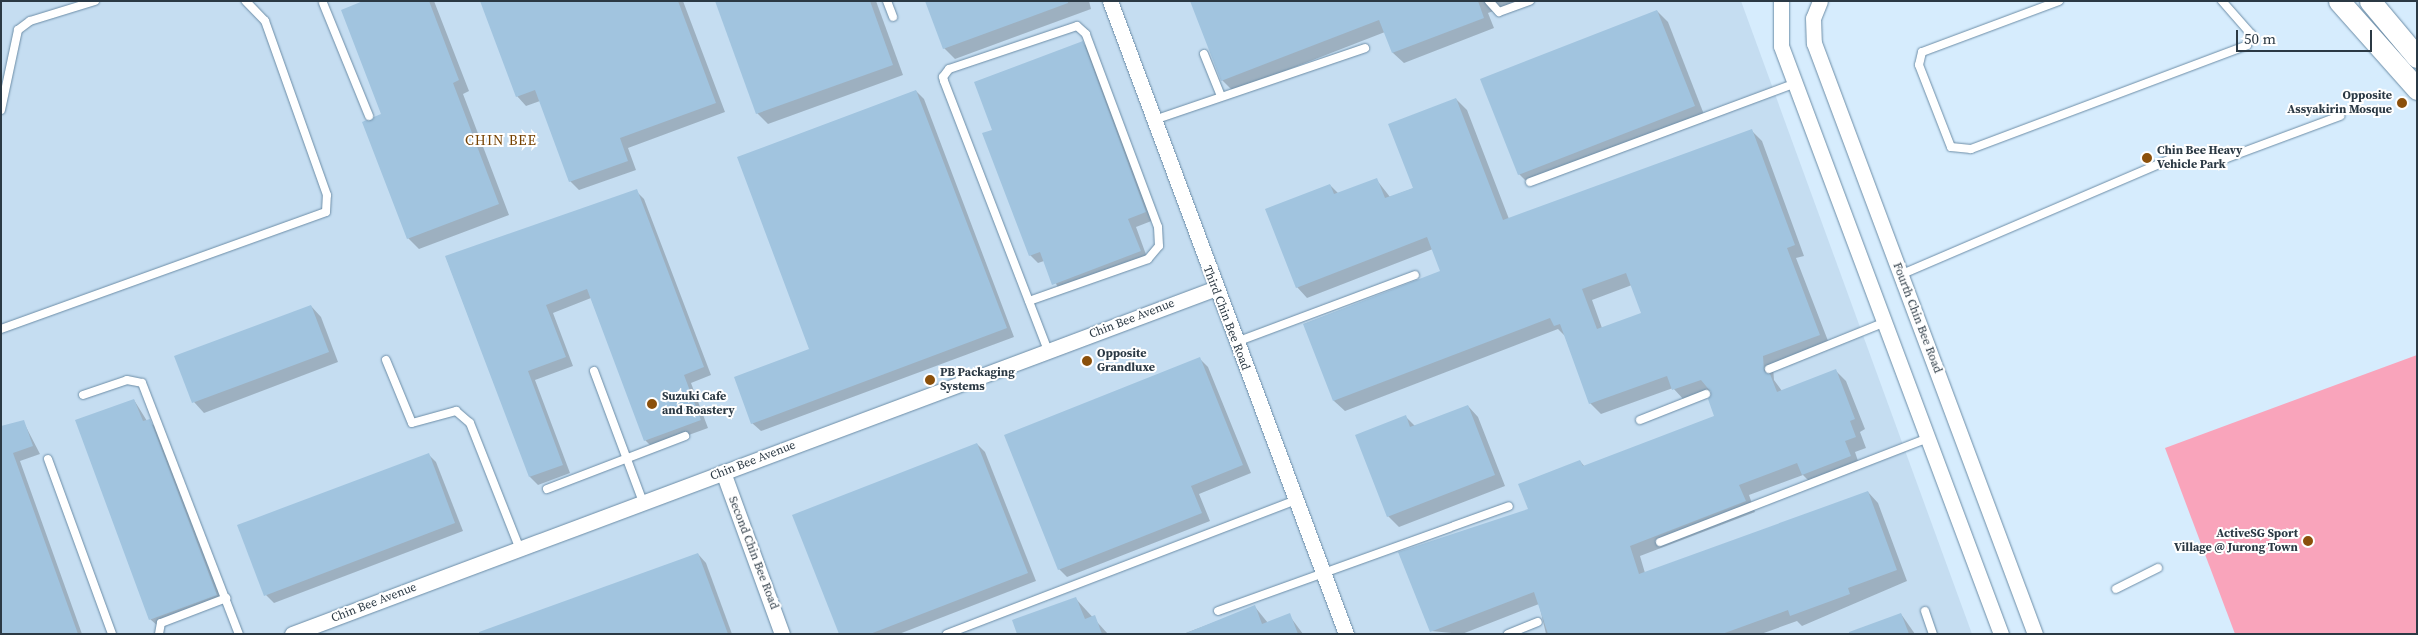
<!DOCTYPE html>
<html>
<head>
<meta charset="utf-8">
<style>
  body { margin:0 }
  #map { position:relative; width:2418px; height:635px; overflow:hidden; background:#d6ecfd; font-family:"Source Serif 4",serif }
  div>[style] { position:absolute }
  .built>* { inset:0; background:#c5ddf1 }
  .green>* { inset:0; background:#f9a4bb }
  .shadow>* { inset:0; background:#0003 }
  .building>* { inset:0; background:#a1c4df }
  .roads { filter:drop-shadow(0 0 1px #6c8da7) drop-shadow(0 0 1px #6c8da7) }
  .lane>* { height:8px; margin:-4px; padding:0 4px; transform-origin:4px; border-radius:4px; background:#fff }
  .street>* { height:15px; margin:-7.5px; padding:0 7.5px; transform-origin:7.5px; border-radius:7.5px; background:#fff }
  .secondary>* { height:21px; margin:-10.5px; padding:0 10.5px; transform-origin:10.5px; border-radius:10.5px; background:#fff }
  .dots>* { width:14px; height:14px; translate:-50% -50%; box-sizing:border-box; border:2px solid #fff; border-radius:50% }
  span { translate:-50% -50%; white-space:nowrap; text-align:center; line-height:1.15; -webkit-text-stroke:4px #fff; paint-order:stroke }
  .poi-label { font-size:12px; color:#2b3944; font-weight:700 }
  .right { translate:-100% -50%; text-align:right }
  .left { translate:0 -50%; text-align:left }
  .street-label { font-size:12px; color:#2b3944 }
  .neighbourhood-label { font-size:14px; color:#754100; letter-spacing:1px }
  .frame { position:absolute; inset:0; border:2px solid #2b3944; pointer-events:none }
  .scale { position:absolute; left:2236px; top:30px; width:136px; height:22px; box-sizing:border-box; border:2px solid #2b3944; border-top:0; padding-left:6px; font-size:15px; line-height:18px; white-space:nowrap; color:#2b3944; -webkit-text-stroke:4px #fff; paint-order:stroke }
</style>
</head>
<body>
<div id="map">
  <div class="built">
    <i style="clip-path:polygon(1px 1px,1741px 1px,1972px 634px,1px 634px)"></i>
  </div>
  <div class="green">
    <i style="clip-path:polygon(2417px 355px,2417px 634px,2235px 634px,2165px 448px)"></i>
  </div>
  <div class="shadow">
    <i style="clip-path:polygon(367px 1px,434px 1px,469px 91px,463px 94px,509px 215px,419px 249px,408px 238px)"></i>
    <i style="clip-path:polygon(482px 1px,683px 1px,725px 112px,628px 148px,636px 170px,579px 190px,570px 181px,540px 101px,526px 106px,517px 96px)"></i>
    <i style="clip-path:polygon(716px 1px,876px 1px,903px 75px,768px 124px,757px 113px)"></i>
    <i style="clip-path:polygon(927px 1px,1089px 1px,1091px 9px,955px 59px,944px 48px)"></i>
    <i style="clip-path:polygon(1191px 1px,1520px 1px,1488px 13px,1494px 28px,1404px 63px,1393px 53px,1385px 32px,1233px 91px,1222px 80px)"></i>
    <i style="clip-path:polygon(1657px 11px,1668px 22px,1705px 117px,1530px 185px,1519px 174px)"></i>
    <i style="clip-path:polygon(1082px 42px,1090px 50px,1154px 220px,1136px 227px,1148px 260px,1061px 293px,1044px 261px,1038px 263px,1030px 255px)"></i>
    <i style="clip-path:polygon(916px 91px,924px 99px,1014px 337px,761px 431px,752px 423px,811px 350px)"></i>
    <i style="clip-path:polygon(evenodd,1456px 99px,1467px 110px,1509px 219px,1752px 131px,1762px 141px,1804px 256px,1796px 258px,1830px 346px,1773px 367px,1774px 380px,1782px 391px,1836px 371px,1846px 381px,1865px 429px,1860px 432px,1866px 448px,1855px 452px,1860px 467px,1813px 485px,1803px 475px,1749px 495px,1755px 512px,1640px 556px,1645px 573px,1868px 492px,1878px 503px,1907px 581px,1802px 626px,1797px 621px,1761px 634px,1546px 634px,1539px 604px,1462px 634px,1431px 631px,1530px 510px,1580px 461px,1585px 467px,1716px 416px,1711px 390px,1684px 400px,1673px 388px,1601px 414px,1590px 403px,1565px 336px,1558px 329px,1345px 411px,1334px 401px,1304px 324px,1442px 272px,1433px 249px,1307px 298px,1297px 287px,1330px 185px,1339px 194px,1376px 179px,1390px 197px,1414px 188px,1456px 99px,1632px 285px,1642px 314px,1602px 328px,1592px 300px,1632px 285px)"></i>
    <i style="clip-path:polygon(636px 191px,644px 199px,711px 375px,691px 383px,708px 428px,653px 448px,645px 440px,591px 298px,553px 313px,573px 366px,535px 380px,570px 473px,538px 485px,530px 477px,446px 257px)"></i>
    <i style="clip-path:polygon(311px 306px,321px 317px,338px 362px,204px 413px,194px 402px)"></i>
    <i style="clip-path:polygon(1200px 359px,1208px 367px,1251px 473px,1199px 494px,1210px 521px,1067px 577px,1059px 569px)"></i>
    <i style="clip-path:polygon(134px 400px,147px 421px,158px 428px,224px 603px,159px 627px,150px 619px)"></i>
    <i style="clip-path:polygon(1468px 406px,1478px 417px,1505px 486px,1399px 527px,1388px 516px,1405px 416px,1416px 427px)"></i>
    <i style="clip-path:polygon(23px 421px,40px 454px,20px 461px,82px 634px,1px 634px,1px 429px)"></i>
    <i style="clip-path:polygon(977px 444px,985px 452px,1036px 581px,899px 634px,840px 634px)"></i>
    <i style="clip-path:polygon(428px 454px,436px 462px,463px 531px,274px 603px,266px 595px)"></i>
    <i style="clip-path:polygon(698px 554px,706px 563px,732px 634px,477px 634px)"></i>
    <i style="clip-path:polygon(1076px 599px,1108px 634px,1018px 634px)"></i>
    <i style="clip-path:polygon(1255px 607px,1268px 623px,1289px 615px,1303px 634px,1183px 634px)"></i>
    <i style="clip-path:polygon(1901px 614px,1915px 634px,1849px 634px)"></i>
  </div>
  <div class="building">
    <i style="clip-path:polygon(363px 1px,429px 1px,459px 80px,453px 83px,499px 204px,407px 239px,362px 122px,381px 114px,341px 10px)"></i>
    <i style="clip-path:polygon(480px 1px,678px 1px,716px 103px,620px 138px,628px 161px,569px 182px,535px 90px,516px 97px)"></i>
    <i style="clip-path:polygon(715px 1px,870px 1px,893px 65px,756px 114px)"></i>
    <i style="clip-path:polygon(925px 1px,1068px 1px,1068px 3px,943px 49px)"></i>
    <i style="clip-path:polygon(1190px 1px,1478px 1px,1484px 18px,1392px 53px,1379px 20px,1221px 81px)"></i>
    <i style="clip-path:polygon(1657px 10px,1695px 106px,1518px 175px,1480px 79px)"></i>
    <i style="clip-path:polygon(1083px 41px,1146px 212px,1128px 219px,1141px 251px,1052px 285px,1040px 252px,1029px 256px,982px 133px,992px 130px,974px 82px)"></i>
    <i style="clip-path:polygon(916px 90px,1007px 328px,751px 424px,734px 377px,809px 349px,737px 157px)"></i>
    <i style="clip-path:polygon(evenodd,1456px 98px,1503px 220px,1752px 129px,1795px 245px,1787px 248px,1820px 335px,1763px 356px,1764px 371px,1770px 374px,1777px 392px,1836px 369px,1855px 419px,1850px 421px,1856px 437px,1845px 441px,1851px 456px,1802px 475px,1797px 463px,1739px 485px,1746px 501px,1630px 546px,1639px 574px,1868px 491px,1897px 570px,1848px 588px,1850px 594px,1790px 616px,1788px 610px,1722px 634px,1548px 634px,1534px 592px,1430px 632px,1398px 552px,1528px 509px,1518px 484px,1580px 460px,1583px 466px,1714px 416px,1708px 399px,1711px 392px,1701px 380px,1672px 390px,1667px 376px,1589px 404px,1560px 324px,1554px 326px,1550px 318px,1333px 401px,1303px 324px,1440px 271px,1427px 237px,1296px 288px,1265px 209px,1330px 184px,1334px 194px,1377px 178px,1385px 198px,1413px 188px,1388px 124px,1456px 98px,1626px 273px,1641px 313px,1597px 329px,1582px 289px,1626px 273px)"></i>
    <i style="clip-path:polygon(637px 189px,704px 367px,684px 375px,701px 420px,644px 441px,587px 289px,546px 305px,566px 357px,528px 371px,563px 465px,529px 477px,445px 256px)"></i>
    <i style="clip-path:polygon(311px 305px,329px 352px,192px 403px,174px 356px)"></i>
    <i style="clip-path:polygon(1200px 357px,1243px 465px,1191px 486px,1202px 513px,1058px 570px,1004px 435px)"></i>
    <i style="clip-path:polygon(134px 399px,143px 421px,150px 419px,217px 595px,149px 620px,75px 420px)"></i>
    <i style="clip-path:polygon(1468px 405px,1495px 475px,1387px 517px,1355px 435px,1406px 415px,1410px 427px)"></i>
    <i style="clip-path:polygon(24px 420px,33px 446px,13px 453px,78px 634px,1px 634px,1px 426px)"></i>
    <i style="clip-path:polygon(977px 443px,1028px 573px,870px 634px,839px 634px,792px 515px)"></i>
    <i style="clip-path:polygon(429px 453px,455px 523px,264px 596px,237px 525px)"></i>
    <i style="clip-path:polygon(698px 553px,728px 634px,479px 634px,479px 632px)"></i>
    <i style="clip-path:polygon(1076px 597px,1085px 619px,1095px 615px,1102px 634px,1017px 634px,1012px 620px)"></i>
    <i style="clip-path:polygon(1255px 605px,1262px 624px,1290px 613px,1298px 634px,1184px 634px)"></i>
    <i style="clip-path:polygon(1901px 613px,1909px 634px,1849px 634px,1849px 632px)"></i>
  </div>
  <div class="roads">
    <div class="lane">
      <i style="left:887px;top:1px;width:17px;rotate:69deg"></i>
      <i style="left:1489px;top:1px;width:15px;rotate:48deg"></i>
      <i style="left:1499px;top:12px;width:33px;rotate:-20deg"></i>
      <i style="left:2059px;top:1px;width:146px;rotate:159.6deg"></i>
      <i style="left:1922px;top:52px;width:13px;rotate:103deg"></i>
      <i style="left:1919px;top:65px;width:88px;rotate:68.7deg"></i>
      <i style="left:1951px;top:147px;width:20px;rotate:6deg"></i>
      <i style="left:1971px;top:149px;width:295px;rotate:-20.6deg"></i>
      <i style="left:2247px;top:45px;width:12px;rotate:-70deg"></i>
      <i style="left:2251px;top:34px;width:44px;rotate:-131.3deg"></i>
      <i style="left:323px;top:3px;width:122px;rotate:67.8deg"></i>
      <i style="left:1204px;top:54px;width:45px;rotate:68deg"></i>
      <i style="left:1px;top:110px;width:82px;rotate:-78deg"></i>
      <i style="left:18px;top:30px;width:15px;rotate:-37deg"></i>
      <i style="left:30px;top:21px;width:68px;rotate:-17.1deg"></i>
      <i style="left:1154px;top:120px;width:223px;rotate:-18.8deg"></i>
      <i style="left:1530px;top:182px;width:282px;rotate:-20.4deg"></i>
      <i style="left:1900px;top:275px;width:299px;rotate:-23.2deg"></i>
      <i style="left:2175px;top:157px;width:49px;rotate:2.3deg"></i>
      <i style="left:2224px;top:159px;width:124px;rotate:-20.3deg"></i>
      <i style="left:1029px;top:301px;width:126px;rotate:-19.4deg"></i>
      <i style="left:1148px;top:259px;width:17px;rotate:-50deg"></i>
      <i style="left:1159px;top:246px;width:19px;rotate:-93deg"></i>
      <i style="left:1158px;top:227px;width:206px;rotate:-110.5deg"></i>
      <i style="left:1086px;top:34px;width:12px;rotate:-138deg"></i>
      <i style="left:1077px;top:26px;width:135px;rotate:161.4deg"></i>
      <i style="left:949px;top:69px;width:10px;rotate:127deg"></i>
      <i style="left:943px;top:77px;width:4px;rotate:76deg"></i>
      <i style="left:944px;top:81px;width:289px;rotate:68.9deg"></i>
      <i style="left:1px;top:329px;width:345px;rotate:-19.8deg"></i>
      <i style="left:326px;top:212px;width:17px;rotate:-87deg"></i>
      <i style="left:327px;top:195px;width:185px;rotate:-109.6deg"></i>
      <i style="left:265px;top:21px;width:28px;rotate:-134deg"></i>
      <i style="left:1236px;top:342px;width:191px;rotate:-20.5deg"></i>
      <i style="left:386px;top:360px;width:68px;rotate:67.6deg"></i>
      <i style="left:412px;top:423px;width:46px;rotate:-15.3deg"></i>
      <i style="left:456px;top:411px;width:18px;rotate:41deg"></i>
      <i style="left:470px;top:423px;width:136px;rotate:68.4deg"></i>
      <i style="left:1769px;top:369px;width:123px;rotate:-22deg"></i>
      <i style="left:594px;top:371px;width:140px;rotate:69.5deg"></i>
      <i style="left:83px;top:395px;width:46px;rotate:-18.8deg"></i>
      <i style="left:127px;top:380px;width:15px;rotate:11deg"></i>
      <i style="left:142px;top:383px;width:269px;rotate:68.9deg"></i>
      <i style="left:1640px;top:420px;width:71px;rotate:-21.5deg"></i>
      <i style="left:48px;top:459px;width:186px;rotate:69.9deg"></i>
      <i style="left:547px;top:489px;width:148px;rotate:-21deg"></i>
      <i style="left:1660px;top:542px;width:285px;rotate:-21.2deg"></i>
      <i style="left:2116px;top:589px;width:47px;rotate:-26.6deg"></i>
      <i style="left:1218px;top:611px;width:309px;rotate:-19.8deg"></i>
      <i style="left:1925px;top:611px;width:24px;rotate:71deg"></i>
      <i style="left:159px;top:634px;width:11px;rotate:-80deg"></i>
      <i style="left:161px;top:623px;width:70px;rotate:-21deg"></i>
      <i style="left:947px;top:634px;width:374px;rotate:-21deg"></i>
      <i style="left:1508px;top:634px;width:32px;rotate:-22deg"></i>
    </div>
    <div class="street">
      <i style="left:1110px;top:1px;width:676px;rotate:69.55deg"></i>
      <i style="left:1781px;top:1px;width:45px;rotate:90deg"></i>
      <i style="left:1781px;top:46px;width:628px;rotate:69.49deg"></i>
      <i style="left:1820px;top:1px;width:18px;rotate:112deg"></i>
      <i style="left:1813px;top:18px;width:25px;rotate:88deg"></i>
      <i style="left:1814px;top:43px;width:631px;rotate:69.5deg"></i>
      <i style="left:723px;top:472px;width:172px;rotate:70deg"></i>
      <i style="left:292px;top:634px;width:984px;rotate:-20.52deg"></i>
    </div>
    <div class="secondary">
      <i style="left:2339px;top:1px;width:118px;rotate:48.4deg"></i>
      <i style="left:2370px;top:1px;width:73px;rotate:50deg"></i>
    </div>
  </div>
  <div class="dots">
    <i style="left:2402px;top:103px;background:#8b500b"></i>
    <i style="left:2147px;top:158px;background:#8b500b"></i>
    <i style="left:1087px;top:361px;background:#8b500b"></i>
    <i style="left:930px;top:380px;background:#8b500b"></i>
    <i style="left:652px;top:404px;background:#8b500b"></i>
    <i style="left:2308px;top:541px;background:#8b500b"></i>
  </div>
  <div class="poi-label">
    <span class="right" style="left:2392px;top:103px">Opposite<br>Assyakirin Mosque</span>
    <span class="left" style="left:2157px;top:158px">Chin Bee Heavy<br>Vehicle Park</span>
    <span class="left" style="left:1097px;top:361px">Opposite<br>Grandluxe</span>
    <span class="left" style="left:940px;top:380px">PB Packaging<br>Systems</span>
    <span class="left" style="left:662px;top:404px">Suzuki Cafe<br>and Roastery</span>
    <span class="right" style="left:2298px;top:541px">ActiveSG Sport<br>Village @ Jurong Town</span>
  </div>
  <div class="street-label">
    <span style="left:1226px;top:318px;rotate:69deg">Third Chin Bee Road</span>
    <span style="left:1917px;top:318px;rotate:69deg">Fourth Chin Bee Road</span>
    <span style="left:1132px;top:319px;rotate:-21deg">Chin Bee Avenue</span>
    <span style="left:753px;top:461px;rotate:-21deg">Chin Bee Avenue</span>
    <span style="left:753px;top:553px;rotate:69deg">Second Chin Bee Road</span>
    <span style="left:374px;top:603px;rotate:-21deg">Chin Bee Avenue</span>
  </div>
  <div class="neighbourhood-label">
    <span style="left:501px;top:140px">CHIN BEE</span>
  </div>
  <div class="frame"></div>
  <div class="scale">50 m</div>
</div>
</body>
</html>
